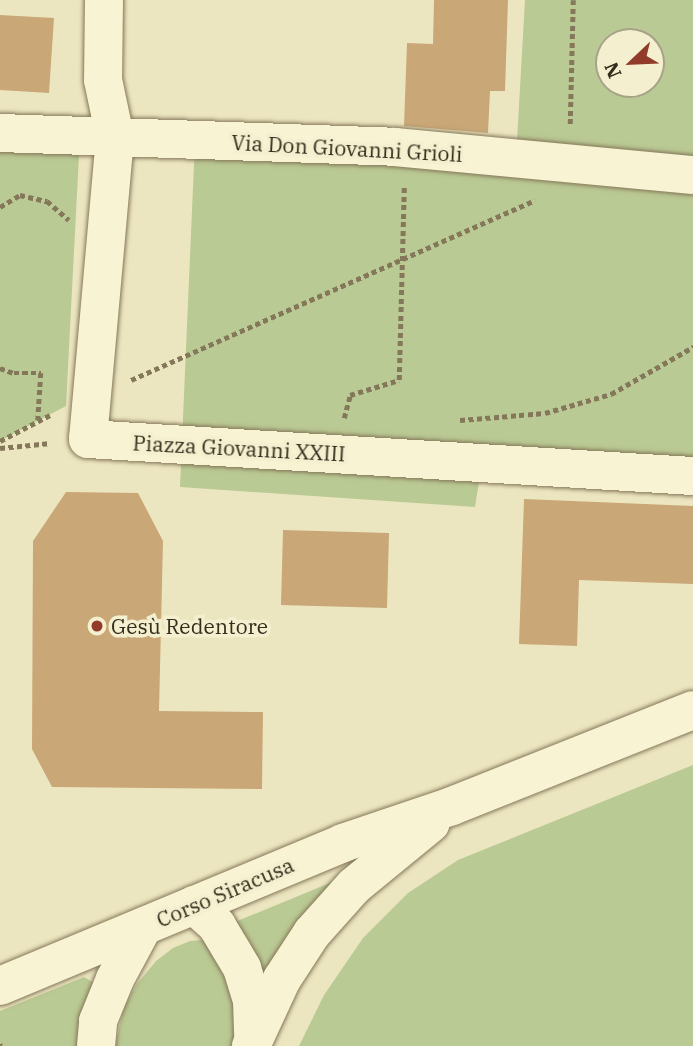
<!DOCTYPE html>
<html>
<head>
<meta charset="utf-8">
<style>
  body { margin:0 }
  #map { position:relative; width:693px; height:1046px; overflow:hidden; background:#ece6c0; font-family:"IBM Plex Serif",serif }
  div>[style] { position:absolute }
  .green>* { inset:0; background:#baca94 }
  .building>* { inset:0; background:#c9a777 }
  .path>* { height:4.5px; margin-top:-2.25px; transform-origin:0; background:repeating-linear-gradient(90deg,#857759 0 5px,transparent 0 8.5px) }
  .roads { filter:drop-shadow(0 0 2px #857759) drop-shadow(0 0 2px #857759) }
  .minor>* { height:38px; margin:-19px; padding:0 19px; transform-origin:19px; border-radius:19px; background:#f7f3d3 }
  .dots>* { width:19px; height:19px; translate:-50% -50%; box-sizing:border-box; border:4px solid #f4f0cf; border-radius:50% }
  span { translate:-50% -50%; white-space:nowrap; text-align:center; line-height:1.15; -webkit-text-stroke:7px #f4f0cf; paint-order:stroke }
  .street-label { font-size:21px; color:#352c1d }
  .poi-label { font-size:21px; color:#352c1d }
  .left { translate:0 -50%; text-align:left }
  .north { position:absolute; left:595px; top:28px; width:70px; height:70px; box-sizing:border-box; background:#f4f0cf; border:2px solid #a8a288; border-radius:50%; rotate:247deg; font-size:19px; font-weight:700; line-height:28px; text-align:center; color:#352c1d }
  .north::after { content:''; display:block; margin:auto; width:24px; height:32px; background:#923b2a; clip-path:polygon(50% 0,100% 100%,50% 72%,0 100%) }
</style>
</head>
<body>
<div id="map">
  <div class="green">
    <i style="clip-path:polygon(evenodd,525px 0,693px 0,693px 487px,480px 476px,475px 507px,180px 487px,195px 141px,517px 140px,525px 0,609px 42px,651px 42px,651px 84px,609px 84px,609px 42px)"></i>
    <i style="clip-path:polygon(0 133px,80px 136px,66px 406px,0 441px)"></i>
    <i style="clip-path:polygon(693px 765px,693px 1046px,299px 1046px,324px 995px,363px 938px,408px 893px,458px 860px)"></i>
    <i style="clip-path:polygon(337px 880px,266px 978px,248px 939px,235px 922px)"></i>
    <i style="clip-path:polygon(202px 940px,211px 943px,238px 1004px,237px 1046px,115px 1046px,124px 1007px,137px 984px,156px 961px,173px 948px,190px 941px)"></i>
    <i style="clip-path:polygon(84px 977px,97px 985px,84px 1046px,0 1046px,0 1011px)"></i>
  </div>
  <div class="building">
    <i style="clip-path:polygon(434px 0,508px 0,505px 91px,490px 91px,488px 133px,404px 126px,407px 43px,433px 44px)"></i>
    <i style="clip-path:polygon(0 15px,54px 18px,49px 93px,0 90px)"></i>
    <i style="clip-path:polygon(66px 492px,138px 493px,163px 541px,159px 711px,263px 712px,262px 789px,52px 787px,32px 749px,33px 541px)"></i>
    <i style="clip-path:polygon(524px 499px,693px 506px,693px 584px,579px 580px,577px 646px,519px 644px)"></i>
    <i style="clip-path:polygon(283px 530px,389px 533px,387px 608px,281px 605px)"></i>
  </div>
  <div class="path">
    <i style="left:570px;top:124px;width:124px;rotate:-88.6deg"></i>
    <i style="left:0;top:207px;width:23px;rotate:-31deg"></i>
    <i style="left:20px;top:195px;width:28px;rotate:13deg"></i>
    <i style="left:47px;top:201px;width:29px;rotate:41deg"></i>
    <i style="left:0;top:368px;width:15px;rotate:20deg"></i>
    <i style="left:14px;top:373px;width:27px"></i>
    <i style="left:41px;top:373px;width:47px;rotate:93.7deg"></i>
    <i style="left:131px;top:380px;width:442px;rotate:-24deg"></i>
    <i style="left:344px;top:418px;width:24px;rotate:-75deg"></i>
    <i style="left:350px;top:395px;width:51px;rotate:-17deg"></i>
    <i style="left:399px;top:380px;width:193px;rotate:-88.5deg"></i>
    <i style="left:460px;top:420px;width:85px;rotate:-4.7deg"></i>
    <i style="left:545px;top:413px;width:69px;rotate:-16.1deg"></i>
    <i style="left:611px;top:394px;width:95px;rotate:-29.8deg"></i>
    <i style="left:0;top:441px;width:59px;rotate:-27.4deg"></i>
    <i style="left:0;top:448px;width:51px;rotate:-5.6deg"></i>
    <i style="left:0;top:1044px;width:2px;rotate:63deg"></i>
  </div>
  <div class="roads">
    <div class="minor">
      <i style="left:104px;top:0;width:80px;rotate:90.7deg"></i>
      <i style="left:103px;top:80px;width:58px;rotate:78.1deg"></i>
      <i style="left:115px;top:137px;width:303px;rotate:95.1deg"></i>
      <i style="left:88px;top:439px;width:606px;rotate:3.5deg"></i>
      <i style="left:0;top:133px;width:395px;rotate:2deg"></i>
      <i style="left:395px;top:147px;width:299px;rotate:5.4deg"></i>
      <i style="left:194px;top:905px;width:31px;rotate:42deg"></i>
      <i style="left:217px;top:926px;width:49px;rotate:59.2deg"></i>
      <i style="left:242px;top:968px;width:34px;rotate:73deg"></i>
      <i style="left:252px;top:1001px;width:37px;rotate:88deg"></i>
      <i style="left:0;top:986px;width:372px;rotate:-22.6deg"></i>
      <i style="left:343px;top:843px;width:115px;rotate:-18.7deg"></i>
      <i style="left:452px;top:806px;width:259px;rotate:-21.7deg"></i>
      <i style="left:96px;top:1046px;width:25px;rotate:-85deg"></i>
      <i style="left:98px;top:1021px;width:45px;rotate:-68deg"></i>
      <i style="left:115px;top:979px;width:59px;rotate:-61.7deg"></i>
      <i style="left:251px;top:1046px;width:74px;rotate:-65.2deg"></i>
      <i style="left:282px;top:979px;width:55px;rotate:-56.9deg"></i>
      <i style="left:312px;top:933px;width:63px;rotate:-48.2deg"></i>
      <i style="left:354px;top:886px;width:99px;rotate:-39.3deg"></i>
    </div>
  </div>
  <div class="dots">
    <i style="left:97px;top:626px;background:#923b2a"></i>
  </div>
  <div class="street-label">
    <span style="left:347px;top:148px;rotate:3deg">Via Don Giovanni Grioli</span>
    <span style="left:239px;top:448px;rotate:3deg">Piazza Giovanni XXIII</span>
    <span style="left:225px;top:892px;rotate:-23deg">Corso Siracusa</span>
  </div>
  <div class="poi-label">
    <span class="left" style="left:111px;top:626px">Gesù Redentore</span>
  </div>
  <div class="north">N</div>
</div>
</body>
</html>
